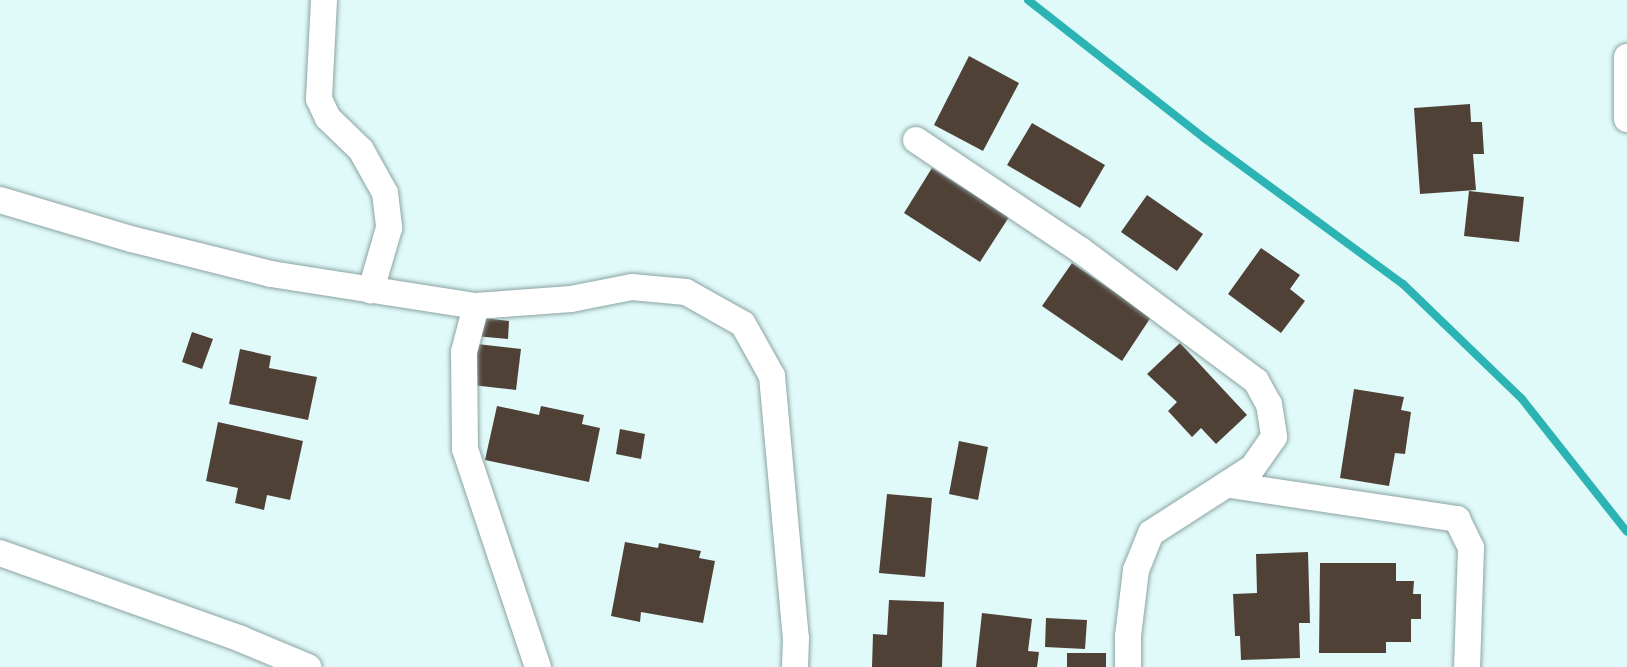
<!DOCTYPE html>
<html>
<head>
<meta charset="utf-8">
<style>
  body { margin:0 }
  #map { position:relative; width:1627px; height:667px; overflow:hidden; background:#e0faf9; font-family:"Alegreya Sans",sans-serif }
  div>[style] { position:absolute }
  .stream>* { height:8px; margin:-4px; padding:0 4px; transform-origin:4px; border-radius:4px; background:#2cb3b3 }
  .building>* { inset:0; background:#504137 }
  .roads { filter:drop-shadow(0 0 2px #8ba3a3) drop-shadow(0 0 2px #8ba3a3) }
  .minor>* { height:26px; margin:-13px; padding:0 13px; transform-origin:13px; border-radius:13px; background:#fff }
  span { translate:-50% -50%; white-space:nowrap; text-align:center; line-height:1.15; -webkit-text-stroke:7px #fff; paint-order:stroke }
</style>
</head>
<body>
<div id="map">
  <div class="stream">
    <i style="left:1028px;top:0;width:224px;rotate:38.1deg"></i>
    <i style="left:1204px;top:138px;width:247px;rotate:36.3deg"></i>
    <i style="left:1403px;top:284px;width:165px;rotate:44deg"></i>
    <i style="left:1522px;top:399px;width:169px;rotate:51.7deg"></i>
  </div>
  <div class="building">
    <i style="clip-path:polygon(969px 56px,1019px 83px,983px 151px,934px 125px)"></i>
    <i style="clip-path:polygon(1470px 104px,1471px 122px,1482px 122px,1484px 154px,1473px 154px,1476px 190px,1420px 194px,1414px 108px)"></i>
    <i style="clip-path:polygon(1032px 123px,1105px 165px,1080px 208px,1007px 165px)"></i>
    <i style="clip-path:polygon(932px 168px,1009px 217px,980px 262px,904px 213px)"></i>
    <i style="clip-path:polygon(1469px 191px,1524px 197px,1519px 242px,1464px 236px)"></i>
    <i style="clip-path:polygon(1147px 195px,1203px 234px,1177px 271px,1121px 232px)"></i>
    <i style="clip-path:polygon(1261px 248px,1300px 275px,1290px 289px,1305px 301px,1281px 333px,1228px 294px)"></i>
    <i style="clip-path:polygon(1072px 263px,1151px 317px,1122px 361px,1042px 306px)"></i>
    <i style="clip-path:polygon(476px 317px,509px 321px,508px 339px,475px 336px)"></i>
    <i style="clip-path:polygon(192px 332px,213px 339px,202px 369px,182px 362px)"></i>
    <i style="clip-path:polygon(1180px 343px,1247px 415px,1216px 444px,1201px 428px,1192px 437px,1168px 411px,1177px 402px,1147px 374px)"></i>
    <i style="clip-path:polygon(477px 344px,521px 349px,516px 390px,472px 385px)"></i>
    <i style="clip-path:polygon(240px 349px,271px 356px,269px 368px,317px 377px,308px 420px,229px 404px)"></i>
    <i style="clip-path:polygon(1354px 389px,1404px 397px,1401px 410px,1411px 412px,1405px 454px,1395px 453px,1389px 486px,1340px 478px)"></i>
    <i style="clip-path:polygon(497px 406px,539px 415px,541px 406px,584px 415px,582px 424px,600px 428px,589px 482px,485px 460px)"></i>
    <i style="clip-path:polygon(218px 422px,303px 441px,290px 500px,267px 495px,264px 510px,235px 503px,238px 488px,206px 481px)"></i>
    <i style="clip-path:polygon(620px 429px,645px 434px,641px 459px,616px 454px)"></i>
    <i style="clip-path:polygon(959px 441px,988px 447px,978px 500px,949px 494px)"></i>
    <i style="clip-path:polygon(887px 494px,932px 498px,925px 577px,879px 573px)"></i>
    <i style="clip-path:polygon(625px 542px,658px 548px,659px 543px,701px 551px,699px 558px,715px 561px,703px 623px,641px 612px,640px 622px,611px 616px)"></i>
    <i style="clip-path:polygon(1308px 552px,1310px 623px,1299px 623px,1300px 658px,1241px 660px,1240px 636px,1235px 636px,1233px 594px,1257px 593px,1256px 554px)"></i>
    <i style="clip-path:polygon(1320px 563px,1396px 563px,1396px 581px,1414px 581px,1413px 594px,1421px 594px,1421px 619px,1411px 619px,1411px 642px,1386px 642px,1386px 653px,1319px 653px)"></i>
    <i style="clip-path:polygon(889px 600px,944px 602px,942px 667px,872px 667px,873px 634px,887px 635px)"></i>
    <i style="clip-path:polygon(982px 613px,1032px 619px,1028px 651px,1039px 652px,1037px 667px,976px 667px)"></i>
    <i style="clip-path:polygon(1046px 618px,1087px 620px,1085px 649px,1045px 647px)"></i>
    <i style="clip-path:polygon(1067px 653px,1106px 653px,1106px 667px,1067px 667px)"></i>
  </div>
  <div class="roads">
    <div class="minor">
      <i style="left:324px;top:0;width:99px;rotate:92.9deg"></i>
      <i style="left:319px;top:99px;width:21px;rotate:65deg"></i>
      <i style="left:328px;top:118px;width:46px;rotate:44.1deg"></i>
      <i style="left:361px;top:150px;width:49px;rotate:60.8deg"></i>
      <i style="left:385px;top:193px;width:35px;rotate:83deg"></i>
      <i style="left:389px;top:228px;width:65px;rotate:106.2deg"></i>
      <i style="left:1627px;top:57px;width:62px;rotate:90deg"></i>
      <i style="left:916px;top:140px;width:196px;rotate:33.8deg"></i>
      <i style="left:1079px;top:249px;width:221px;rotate:36.7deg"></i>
      <i style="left:1256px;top:381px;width:26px;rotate:61deg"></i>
      <i style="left:1269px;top:404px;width:33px;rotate:81deg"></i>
      <i style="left:1274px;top:437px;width:38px;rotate:125deg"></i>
      <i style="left:1252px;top:468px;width:120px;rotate:147.2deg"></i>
      <i style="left:1151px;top:533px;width:40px;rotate:112deg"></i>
      <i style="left:1136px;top:570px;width:66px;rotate:96.9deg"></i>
      <i style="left:1128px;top:636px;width:31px;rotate:90deg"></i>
      <i style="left:0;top:200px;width:137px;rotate:16.6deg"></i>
      <i style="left:131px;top:239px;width:144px;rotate:14deg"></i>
      <i style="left:271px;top:274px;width:207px;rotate:8.9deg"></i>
      <i style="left:476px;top:306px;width:95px;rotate:-4.2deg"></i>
      <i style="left:571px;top:299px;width:62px;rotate:-11.1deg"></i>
      <i style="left:632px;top:287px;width:54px;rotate:5.3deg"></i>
      <i style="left:686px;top:292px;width:65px;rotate:29.3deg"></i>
      <i style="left:743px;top:324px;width:60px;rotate:60.9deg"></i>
      <i style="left:772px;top:376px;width:263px;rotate:84.8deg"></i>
      <i style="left:796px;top:638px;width:29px;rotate:92deg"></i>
      <i style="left:476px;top:306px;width:48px;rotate:104.6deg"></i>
      <i style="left:464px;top:352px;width:97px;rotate:89.4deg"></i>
      <i style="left:465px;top:449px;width:230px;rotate:71.5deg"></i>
      <i style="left:1230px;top:485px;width:230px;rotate:8.5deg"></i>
      <i style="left:1457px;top:519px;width:32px;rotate:64deg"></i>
      <i style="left:1471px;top:548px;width:119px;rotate:91.9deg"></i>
      <i style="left:0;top:553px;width:256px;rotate:19.6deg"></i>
      <i style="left:241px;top:639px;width:73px;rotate:22.7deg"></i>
    </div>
  </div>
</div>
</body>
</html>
